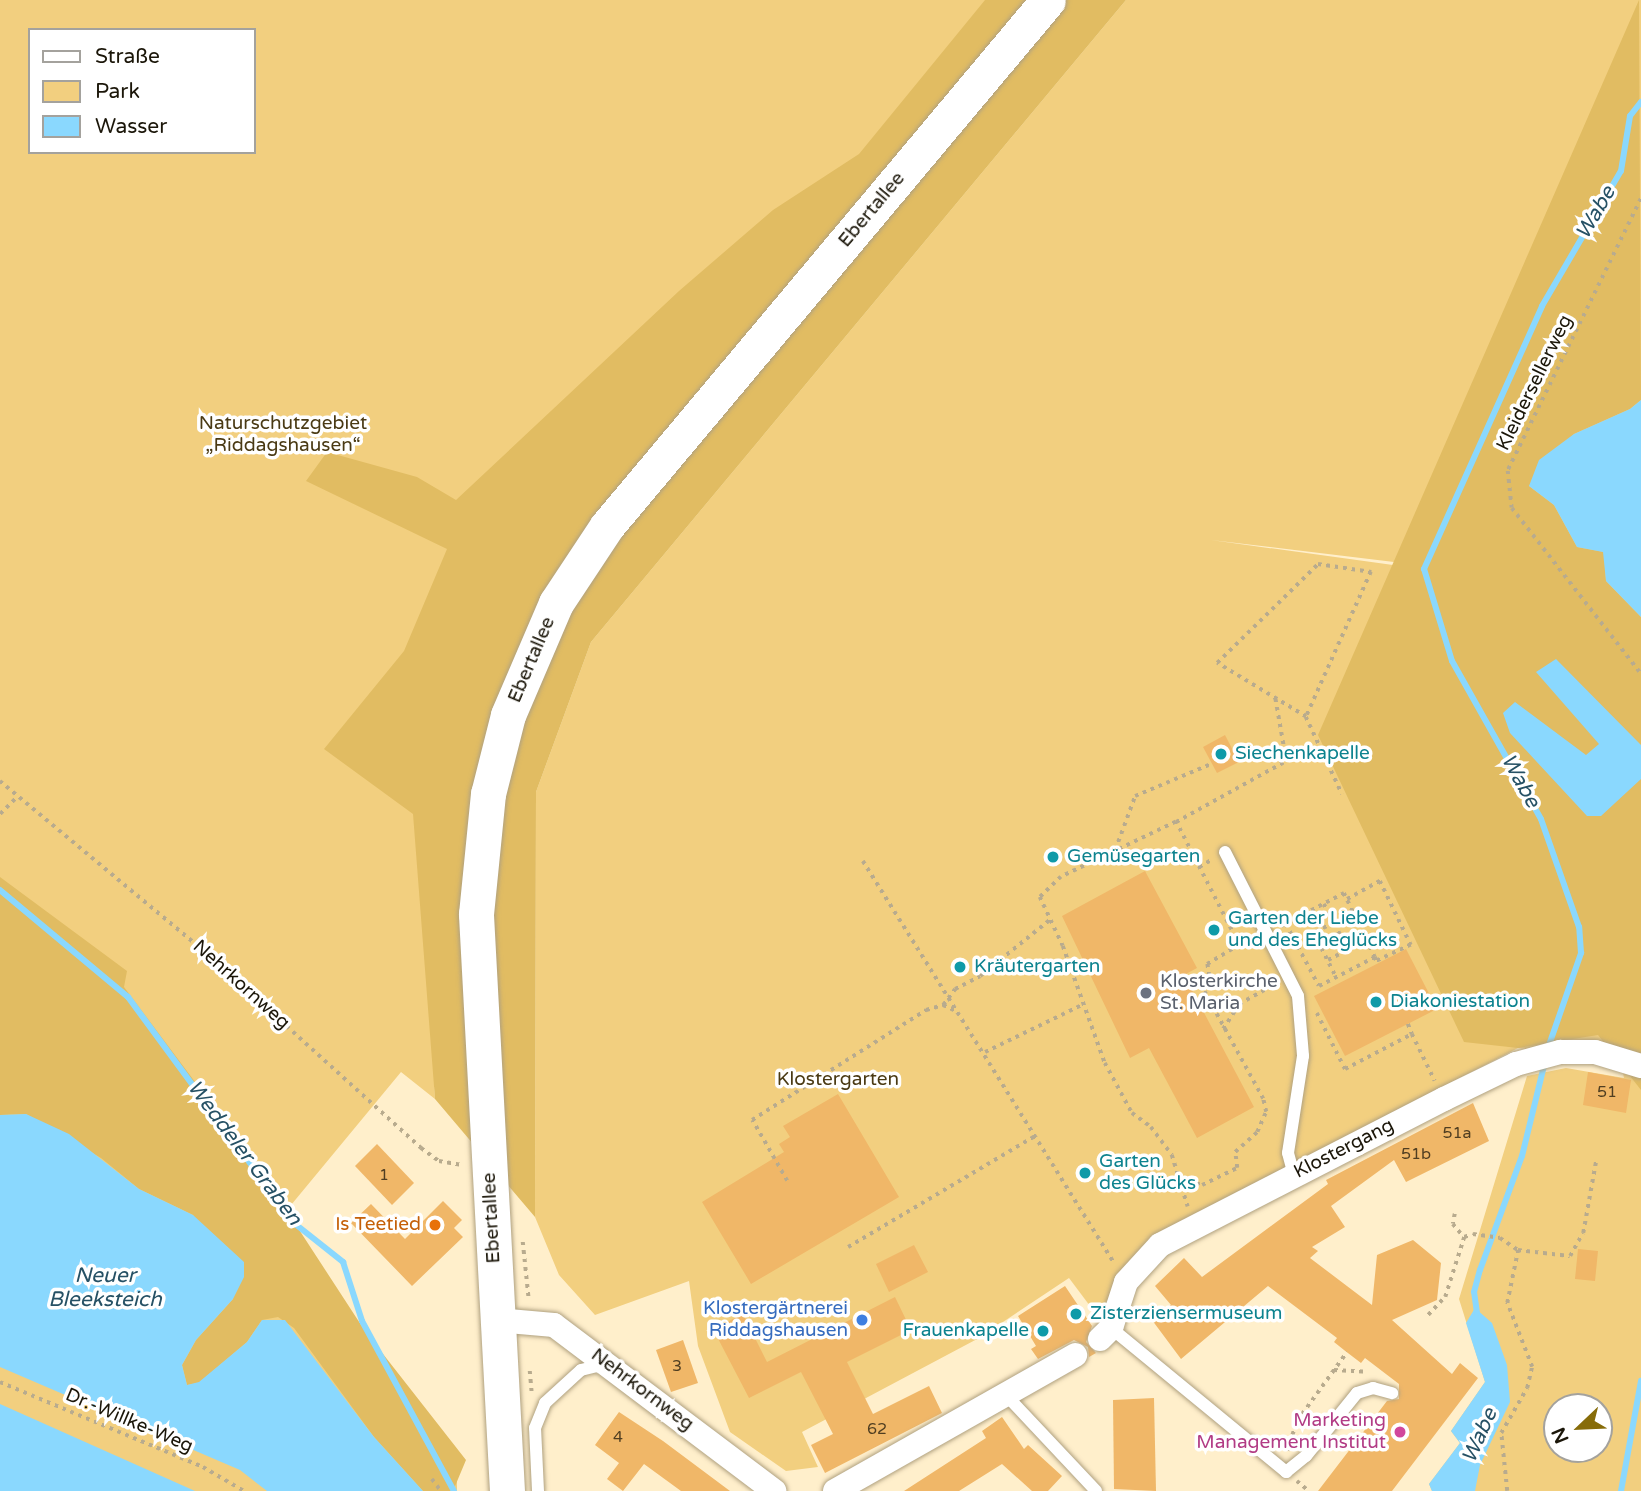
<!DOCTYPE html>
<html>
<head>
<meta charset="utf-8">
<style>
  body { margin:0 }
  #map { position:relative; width:1641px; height:1491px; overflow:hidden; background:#ffefcb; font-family:"Varela Round",sans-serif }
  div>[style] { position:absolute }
  .green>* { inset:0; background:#f2cf7f }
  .forest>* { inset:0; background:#e1bc62 }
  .water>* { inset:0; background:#8ad8fe }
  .stream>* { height:6px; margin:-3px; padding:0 3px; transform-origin:3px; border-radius:3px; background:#8ad8fe }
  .building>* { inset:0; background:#f0b768 }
  .path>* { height:3.5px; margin-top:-1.75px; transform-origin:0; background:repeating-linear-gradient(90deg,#b8ab8e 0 3.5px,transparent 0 8.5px) }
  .roads { filter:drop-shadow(0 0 2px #b0a180) drop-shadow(0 0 2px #b0a180) }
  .lane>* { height:12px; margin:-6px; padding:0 6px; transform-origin:6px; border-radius:6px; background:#fff }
  .street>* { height:24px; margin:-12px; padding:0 12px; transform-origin:12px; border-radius:12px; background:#fff }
  .secondary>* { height:35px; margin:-17.5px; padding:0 17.5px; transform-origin:17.5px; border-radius:17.5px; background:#fff }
  .dots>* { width:19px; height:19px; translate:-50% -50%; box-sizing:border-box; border:4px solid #fff; border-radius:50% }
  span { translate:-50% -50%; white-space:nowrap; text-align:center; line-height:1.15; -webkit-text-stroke:7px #fff; paint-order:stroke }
  .number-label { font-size:16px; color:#503e21 }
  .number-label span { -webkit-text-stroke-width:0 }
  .street-label { font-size:19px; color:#1b1609 }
  .park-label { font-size:19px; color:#4a3a14 }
  .culture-label { font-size:19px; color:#0d838f }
  .left { translate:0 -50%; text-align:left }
  .right { translate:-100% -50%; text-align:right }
  .worship-label { font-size:19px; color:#5b616d }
  .food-label { font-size:19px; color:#c56008 }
  .shop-label { font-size:19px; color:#366cbe }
  .hotel-label { font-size:19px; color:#b23c85 }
  .water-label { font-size:21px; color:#265165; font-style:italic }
  .legend { position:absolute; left:28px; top:28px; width:228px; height:126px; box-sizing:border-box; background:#fff; border:2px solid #a4a29d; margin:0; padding:9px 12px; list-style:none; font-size:21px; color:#1b1609 }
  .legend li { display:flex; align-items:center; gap:14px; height:35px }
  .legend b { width:35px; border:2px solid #a4a29d }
  .north { position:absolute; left:1543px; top:1393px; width:70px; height:70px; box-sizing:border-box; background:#fff; border:2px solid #a4a29d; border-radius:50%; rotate:247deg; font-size:19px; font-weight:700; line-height:28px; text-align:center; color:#1b1609 }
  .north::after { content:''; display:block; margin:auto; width:24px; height:32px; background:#876c09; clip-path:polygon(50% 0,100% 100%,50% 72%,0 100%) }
</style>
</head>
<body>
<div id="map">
  <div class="green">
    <i style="clip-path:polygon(evenodd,0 0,1012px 0,654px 414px,434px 1084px,435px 1099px,401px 1072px,277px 1222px,457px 1472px,457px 1491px,0 1491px,0 0,30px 30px,254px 30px,254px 152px,30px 152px,30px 30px)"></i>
    <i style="clip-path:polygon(evenodd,1126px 0,1641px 0,1641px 1491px,1432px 1491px,1429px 1484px,1460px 1443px,1451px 1431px,1485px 1382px,1459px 1299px,1527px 1076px,1566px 1068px,1624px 1078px,1620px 1059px,1518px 1048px,1169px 1228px,1101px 1308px,1093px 1310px,1069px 1278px,979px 1338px,802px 1432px,818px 1467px,786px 1471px,730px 1432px,698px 1346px,689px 1281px,595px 1315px,559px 1275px,535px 1217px,536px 792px,591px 642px,1126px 0,1211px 540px,1394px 562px,1394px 563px,1393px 565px,1211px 540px,1126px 0,1557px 1407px,1599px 1407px,1599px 1449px,1557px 1449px,1557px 1407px)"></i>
  </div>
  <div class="forest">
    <i style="clip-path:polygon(985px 0,1126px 0,591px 642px,536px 792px,535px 1217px,435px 1099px,413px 814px,324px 749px,404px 651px,447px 549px,306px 481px,327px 452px,417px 477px,456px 500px,679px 291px,773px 210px,859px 154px)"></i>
    <i style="clip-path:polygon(1639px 0,1641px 400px,1630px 409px,1574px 434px,1529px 486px,1554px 505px,1577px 547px,1604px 552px,1606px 581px,1641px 617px,1641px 1090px,1598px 1035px,1518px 1048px,1464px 1042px,1318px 735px)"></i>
    <i style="clip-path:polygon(0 877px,127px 971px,124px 987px,255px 1162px,365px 1331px,466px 1460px,453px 1491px,423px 1491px,374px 1437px,294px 1328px,278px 1317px,262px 1320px,247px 1342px,199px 1383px,187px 1385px,182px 1365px,196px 1340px,233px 1299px,193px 1215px,139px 1189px,101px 1158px,26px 1114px,0 1115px)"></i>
  </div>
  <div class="water">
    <i style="clip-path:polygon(1641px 400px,1641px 617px,1606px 581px,1603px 552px,1577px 547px,1554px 505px,1529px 486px,1539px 460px,1574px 434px,1630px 409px)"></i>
    <i style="clip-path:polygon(1556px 659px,1641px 745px,1641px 779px,1601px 816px,1587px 816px,1510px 733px,1503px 713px,1515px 702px,1586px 755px,1599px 744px,1536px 672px)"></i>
    <i style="clip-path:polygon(26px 1114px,69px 1134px,139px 1189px,193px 1215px,244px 1262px,244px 1277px,233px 1299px,196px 1340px,182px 1365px,187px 1385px,199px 1382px,247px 1342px,262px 1320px,285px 1320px,374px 1437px,423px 1491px,267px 1491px,240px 1470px,0 1367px,0 1115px)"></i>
    <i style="clip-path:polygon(1475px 1308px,1492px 1323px,1507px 1365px,1510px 1402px,1480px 1465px,1475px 1491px,1432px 1491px,1429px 1484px,1460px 1443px,1451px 1431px,1485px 1382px,1466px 1323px)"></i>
    <i style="clip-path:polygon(0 1404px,195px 1491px,0 1491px)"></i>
  </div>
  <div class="stream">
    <i style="left:0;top:890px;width:167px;rotate:39.9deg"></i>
    <i style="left:128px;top:997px;width:280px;rotate:53.7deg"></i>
    <i style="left:294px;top:1223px;width:63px;rotate:38.5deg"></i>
    <i style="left:343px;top:1262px;width:62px;rotate:72.1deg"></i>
    <i style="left:362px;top:1321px;width:193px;rotate:61.6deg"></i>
    <i style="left:1548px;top:1048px;width:101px;rotate:-70.8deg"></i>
    <i style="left:1581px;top:953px;width:26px;rotate:-94deg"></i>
    <i style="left:1579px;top:927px;width:114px;rotate:-109.4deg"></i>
    <i style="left:1541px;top:819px;width:181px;rotate:-119.4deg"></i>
    <i style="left:1452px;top:661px;width:96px;rotate:-106.9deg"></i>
    <i style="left:1424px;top:569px;width:288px;rotate:-65.8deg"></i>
    <i style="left:1542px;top:306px;width:156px;rotate:-59.7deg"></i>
    <i style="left:1621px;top:171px;width:56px;rotate:-80.7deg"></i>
    <i style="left:1630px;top:116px;width:18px;rotate:-52deg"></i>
    <i style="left:1477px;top:1313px;width:21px;rotate:-98deg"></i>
    <i style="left:1474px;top:1292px;width:23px;rotate:-75deg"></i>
    <i style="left:1480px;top:1270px;width:121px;rotate:-69.8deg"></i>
    <i style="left:1522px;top:1156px;width:97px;rotate:-76.3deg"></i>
    <i style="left:1621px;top:1491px;width:112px;rotate:-79.7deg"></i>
  </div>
  <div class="building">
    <i style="clip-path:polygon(1225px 735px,1239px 762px,1217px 773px,1203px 747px)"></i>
    <i style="clip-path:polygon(1145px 871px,1197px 968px,1184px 975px,1254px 1107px,1197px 1138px,1149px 1048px,1130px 1058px,1062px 916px)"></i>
    <i style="clip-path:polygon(1406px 949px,1437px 1009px,1345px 1056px,1314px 996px)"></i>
    <i style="clip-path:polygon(1588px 1072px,1631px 1080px,1626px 1113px,1583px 1105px)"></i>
    <i style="clip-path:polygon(838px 1094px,899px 1197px,751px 1284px,702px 1202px,784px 1152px,779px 1144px,790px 1137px,783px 1126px)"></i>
    <i style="clip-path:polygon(1473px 1103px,1489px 1141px,1406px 1182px,1394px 1160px,1331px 1206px,1345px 1227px,1312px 1247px,1318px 1251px,1310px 1258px,1372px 1305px,1377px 1255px,1413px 1240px,1441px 1263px,1437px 1300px,1392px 1320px,1452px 1374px,1460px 1363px,1478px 1378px,1392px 1491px,1318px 1491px,1387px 1401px,1399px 1399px,1399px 1384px,1365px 1358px,1361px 1363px,1344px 1350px,1334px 1342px,1337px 1338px,1268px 1286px,1181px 1359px,1152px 1320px,1171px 1305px,1155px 1286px,1184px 1258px,1202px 1277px,1328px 1184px,1326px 1180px)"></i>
    <i style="clip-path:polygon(377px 1144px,414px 1183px,392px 1205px,355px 1166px)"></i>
    <i style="clip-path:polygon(443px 1201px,462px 1220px,454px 1228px,463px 1237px,412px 1286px,351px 1223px,371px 1204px,405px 1239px)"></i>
    <i style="clip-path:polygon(914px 1245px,928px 1272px,889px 1292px,876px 1264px)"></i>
    <i style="clip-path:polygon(1578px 1249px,1598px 1251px,1595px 1281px,1575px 1279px)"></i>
    <i style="clip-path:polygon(1065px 1286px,1092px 1326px,1086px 1342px,1096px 1353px,1089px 1357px,1088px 1347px,1074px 1340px,1038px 1359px,1031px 1349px,1036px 1346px,1018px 1316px)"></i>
    <i style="clip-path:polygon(895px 1297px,911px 1330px,847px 1362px,873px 1414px,929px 1386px,942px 1413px,825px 1473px,811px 1445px,833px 1434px,801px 1372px,749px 1398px,713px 1329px,743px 1314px,767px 1362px)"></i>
    <i style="clip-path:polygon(683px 1340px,698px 1383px,671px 1392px,656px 1350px)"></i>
    <i style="clip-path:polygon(1154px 1398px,1156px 1491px,1114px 1489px,1113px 1400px)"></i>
    <i style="clip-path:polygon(619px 1412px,663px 1441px,730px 1491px,681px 1491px,644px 1464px,623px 1491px,607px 1479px,619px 1463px,595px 1445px)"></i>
    <i style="clip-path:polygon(1002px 1417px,1024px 1449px,1028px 1445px,1062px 1476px,1048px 1491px,1032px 1491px,1002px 1464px,959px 1491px,904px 1491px,986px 1438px,982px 1431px)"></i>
  </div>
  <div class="path">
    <i style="left:1641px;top:199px;width:303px;rotate:116.1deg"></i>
    <i style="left:1508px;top:471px;width:37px;rotate:84deg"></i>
    <i style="left:1512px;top:508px;width:210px;rotate:52.1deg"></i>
    <i style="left:1306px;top:717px;width:104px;rotate:-148.8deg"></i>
    <i style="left:1217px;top:663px;width:141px;rotate:-44.4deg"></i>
    <i style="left:1318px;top:564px;width:54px;rotate:8.6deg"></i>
    <i style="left:1371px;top:572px;width:159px;rotate:114.1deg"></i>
    <i style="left:1306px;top:717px;width:85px;rotate:64.9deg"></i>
    <i style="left:0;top:781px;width:267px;rotate:39.8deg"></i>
    <i style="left:205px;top:952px;width:292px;rotate:42.2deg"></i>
    <i style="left:421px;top:1148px;width:22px;rotate:36deg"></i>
    <i style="left:439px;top:1161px;width:22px;rotate:10deg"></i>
    <i style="left:0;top:814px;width:24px;rotate:-45deg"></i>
    <i style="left:1176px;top:822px;width:126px;rotate:-29deg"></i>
    <i style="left:1286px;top:761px;width:64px;rotate:-99.9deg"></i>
    <i style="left:1115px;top:850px;width:58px;rotate:-69.7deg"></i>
    <i style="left:1135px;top:796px;width:82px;rotate:-22.8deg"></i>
    <i style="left:863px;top:861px;width:474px;rotate:58deg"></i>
    <i style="left:1199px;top:867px;width:16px;rotate:-30deg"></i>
    <i style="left:1347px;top:899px;width:38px;rotate:-29deg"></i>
    <i style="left:1380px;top:881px;width:71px;rotate:64.2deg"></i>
    <i style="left:1411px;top:945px;width:38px;rotate:155deg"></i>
    <i style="left:1324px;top:904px;width:21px;rotate:62deg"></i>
    <i style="left:1334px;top:923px;width:22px;rotate:153deg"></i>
    <i style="left:1314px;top:933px;width:49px;rotate:63.4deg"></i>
    <i style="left:1286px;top:924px;width:70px;rotate:62deg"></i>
    <i style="left:1319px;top:986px;width:63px;rotate:-27.4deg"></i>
    <i style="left:1375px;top:957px;width:7px;rotate:63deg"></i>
    <i style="left:1281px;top:926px;width:71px;rotate:-27.6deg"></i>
    <i style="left:1344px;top:893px;width:71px;rotate:64.2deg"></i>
    <i style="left:1328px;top:960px;width:21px;rotate:-28deg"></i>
    <i style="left:1347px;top:950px;width:30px;rotate:-116deg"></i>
    <i style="left:943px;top:1005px;width:20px;rotate:-53deg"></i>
    <i style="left:955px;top:989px;width:28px;rotate:-27deg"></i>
    <i style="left:980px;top:976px;width:91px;rotate:-38.8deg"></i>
    <i style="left:1317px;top:1013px;width:63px;rotate:63.4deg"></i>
    <i style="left:1345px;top:1069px;width:76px;rotate:-27.6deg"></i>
    <i style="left:1412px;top:1034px;width:52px;rotate:63.9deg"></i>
    <i style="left:1408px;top:1024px;width:11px;rotate:68deg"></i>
    <i style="left:1223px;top:1029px;width:30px;rotate:-57deg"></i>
    <i style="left:1239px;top:1004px;width:41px;rotate:-29.1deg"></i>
    <i style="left:985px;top:1052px;width:108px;rotate:-25.9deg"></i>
    <i style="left:1180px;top:1179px;width:23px;rotate:15deg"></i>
    <i style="left:1202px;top:1185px;width:39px;rotate:-26deg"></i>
    <i style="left:1237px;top:1168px;width:16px;rotate:-97deg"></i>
    <i style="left:1235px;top:1152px;width:30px;rotate:-42deg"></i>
    <i style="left:1257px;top:1132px;width:22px;rotate:-66deg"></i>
    <i style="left:1266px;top:1112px;width:13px;rotate:-103deg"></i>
    <i style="left:1263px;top:1099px;width:131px;rotate:-118.7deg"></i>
    <i style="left:1200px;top:984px;width:12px;rotate:-42deg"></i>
    <i style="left:1209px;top:976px;width:12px;rotate:-99deg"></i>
    <i style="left:1207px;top:964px;width:37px;rotate:-31deg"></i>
    <i style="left:1239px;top:945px;width:138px;rotate:-117.1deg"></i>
    <i style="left:1176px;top:822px;width:127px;rotate:154.4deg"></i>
    <i style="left:1061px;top:877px;width:29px;rotate:136deg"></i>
    <i style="left:1040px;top:897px;width:54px;rotate:64.9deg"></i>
    <i style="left:1063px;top:946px;width:124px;rotate:70.3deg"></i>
    <i style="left:1105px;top:1063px;width:57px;rotate:61.6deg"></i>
    <i style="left:1132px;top:1113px;width:24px;rotate:36deg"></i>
    <i style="left:1151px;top:1127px;width:35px;rotate:53deg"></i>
    <i style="left:1172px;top:1155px;width:54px;rotate:72.9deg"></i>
    <i style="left:787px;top:1181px;width:70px;rotate:-119.8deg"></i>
    <i style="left:752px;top:1120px;width:206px;rotate:-32.3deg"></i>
    <i style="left:926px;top:1010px;width:18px;rotate:-16deg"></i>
    <i style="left:943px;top:1005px;width:14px;rotate:25deg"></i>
    <i style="left:1455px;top:1214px;width:10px;rotate:101deg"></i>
    <i style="left:1453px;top:1224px;width:17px;rotate:50deg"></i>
    <i style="left:523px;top:1242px;width:58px;rotate:84.1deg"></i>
    <i style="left:848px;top:1247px;width:217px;rotate:-30.7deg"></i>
    <i style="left:1428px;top:1315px;width:25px;rotate:-47deg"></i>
    <i style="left:1445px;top:1297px;width:63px;rotate:-72.4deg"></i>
    <i style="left:1464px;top:1237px;width:9px;rotate:-18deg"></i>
    <i style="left:1473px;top:1234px;width:27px;rotate:8deg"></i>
    <i style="left:1500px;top:1238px;width:22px;rotate:34deg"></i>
    <i style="left:1334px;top:1370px;width:33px;rotate:3deg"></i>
    <i style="left:530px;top:1371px;width:23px;rotate:85deg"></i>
    <i style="left:0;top:1382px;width:220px;rotate:22.7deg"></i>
    <i style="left:203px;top:1467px;width:48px;rotate:30.3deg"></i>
    <i style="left:1287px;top:1451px;width:32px;rotate:-72deg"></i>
    <i style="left:1297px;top:1421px;width:85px;rotate:-54.1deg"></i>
    <i style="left:432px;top:1479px;width:15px;rotate:53deg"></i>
    <i style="left:1297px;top:1481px;width:16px;rotate:40deg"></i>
    <i style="left:1507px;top:1491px;width:58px;rotate:-95.9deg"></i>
    <i style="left:1501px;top:1433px;width:52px;rotate:-60deg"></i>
    <i style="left:1527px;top:1388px;width:22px;rotate:-77deg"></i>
    <i style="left:1532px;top:1367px;width:69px;rotate:-111.3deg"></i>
    <i style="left:1507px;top:1303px;width:54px;rotate:-78.3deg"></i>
    <i style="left:1518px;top:1250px;width:52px;rotate:6.6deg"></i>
    <i style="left:1570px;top:1256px;width:26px;rotate:-61deg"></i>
    <i style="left:1583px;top:1233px;width:73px;rotate:-79.8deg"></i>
  </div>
  <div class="roads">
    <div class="lane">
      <i style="left:1225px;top:852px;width:161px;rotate:63.1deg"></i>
      <i style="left:1298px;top:996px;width:60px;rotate:85.2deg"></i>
      <i style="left:1303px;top:1056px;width:98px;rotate:98.8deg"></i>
      <i style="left:1288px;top:1153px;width:23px;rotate:75deg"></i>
      <i style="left:1111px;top:1328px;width:227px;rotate:39.4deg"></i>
      <i style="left:1286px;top:1472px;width:26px;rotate:-39deg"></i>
      <i style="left:1306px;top:1456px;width:81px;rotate:-51deg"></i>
      <i style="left:1357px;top:1393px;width:17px;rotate:-17deg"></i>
      <i style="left:1373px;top:1388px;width:20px;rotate:15deg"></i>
      <i style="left:1005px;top:1394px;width:133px;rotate:46.8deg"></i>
      <i style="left:538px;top:1491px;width:63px;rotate:-92.7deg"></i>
      <i style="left:535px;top:1428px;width:27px;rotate:-68deg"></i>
      <i style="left:545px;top:1403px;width:49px;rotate:-42.5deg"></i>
      <i style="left:581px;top:1370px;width:25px;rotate:-14deg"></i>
    </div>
    <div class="street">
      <i style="left:497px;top:1320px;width:57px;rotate:5deg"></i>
      <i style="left:554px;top:1325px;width:276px;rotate:37deg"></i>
      <i style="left:1100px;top:1339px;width:16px;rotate:-45deg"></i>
      <i style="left:1111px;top:1328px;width:48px;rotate:-71.9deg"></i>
      <i style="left:1126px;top:1282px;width:50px;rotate:-47.4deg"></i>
      <i style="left:1160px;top:1245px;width:319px;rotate:-27.2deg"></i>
      <i style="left:1444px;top:1099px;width:80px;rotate:-25.9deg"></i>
      <i style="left:1516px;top:1064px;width:46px;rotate:-15.3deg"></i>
      <i style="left:1560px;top:1052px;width:35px"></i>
      <i style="left:1595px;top:1052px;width:48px;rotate:16.9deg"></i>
      <i style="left:835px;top:1491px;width:276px;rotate:-29.5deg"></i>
    </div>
    <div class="secondary">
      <i style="left:507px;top:1491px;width:578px;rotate:-93.08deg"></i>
      <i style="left:476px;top:914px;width:121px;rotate:-84.3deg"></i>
      <i style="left:488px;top:794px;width:81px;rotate:-75.8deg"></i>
      <i style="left:508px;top:715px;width:122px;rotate:-66.8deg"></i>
      <i style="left:556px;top:603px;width:92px;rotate:-56.5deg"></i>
      <i style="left:607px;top:526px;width:686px;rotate:-50.02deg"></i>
    </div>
  </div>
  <div class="dots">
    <i style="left:1221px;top:754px;background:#0f9aa8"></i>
    <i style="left:1053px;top:857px;background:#0f9aa8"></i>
    <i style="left:1214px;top:930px;background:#0f9aa8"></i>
    <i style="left:960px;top:967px;background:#0f9aa8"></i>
    <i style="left:1146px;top:993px;background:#6b7280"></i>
    <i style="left:1376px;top:1002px;background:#0f9aa8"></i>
    <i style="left:1085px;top:1173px;background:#0f9aa8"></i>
    <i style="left:435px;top:1225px;background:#e8710a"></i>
    <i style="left:1076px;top:1314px;background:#0f9aa8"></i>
    <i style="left:862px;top:1320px;background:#3f7fe0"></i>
    <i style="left:1043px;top:1331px;background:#0f9aa8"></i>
    <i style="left:1400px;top:1432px;background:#d1479c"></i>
  </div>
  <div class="number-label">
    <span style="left:1607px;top:1092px">51</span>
    <span style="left:1457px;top:1133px">51a</span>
    <span style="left:1416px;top:1154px">51b</span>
    <span style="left:384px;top:1175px">1</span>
    <span style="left:677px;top:1366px">3</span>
    <span style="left:877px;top:1429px">62</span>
    <span style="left:618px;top:1437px">4</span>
  </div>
  <div class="street-label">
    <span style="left:872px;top:210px;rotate:-50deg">Ebertallee</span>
    <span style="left:1535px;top:383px;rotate:-64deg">Kleidersellerweg</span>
    <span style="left:532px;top:660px;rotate:-67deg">Ebertallee</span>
    <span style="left:241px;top:985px;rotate:42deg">Nehrkornweg</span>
    <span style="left:1344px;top:1149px;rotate:-27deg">Klostergang</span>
    <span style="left:492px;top:1218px;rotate:-93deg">Ebertallee</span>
    <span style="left:642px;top:1390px;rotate:37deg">Nehrkornweg</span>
    <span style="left:129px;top:1421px;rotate:23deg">Dr.-Willke-Weg</span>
  </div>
  <div class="park-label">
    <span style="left:283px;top:435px">Naturschutzgebiet<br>„Riddagshausen“</span>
    <span style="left:838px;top:1080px">Klostergarten</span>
  </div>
  <div class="culture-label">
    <span class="left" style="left:1235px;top:754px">Siechenkapelle</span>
    <span class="left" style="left:1067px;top:857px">Gemüsegarten</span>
    <span class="left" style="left:1228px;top:930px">Garten der Liebe<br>und des Eheglücks</span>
    <span class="left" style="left:974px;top:967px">Kräutergarten</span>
    <span class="left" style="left:1390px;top:1002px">Diakoniestation</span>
    <span class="left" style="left:1099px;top:1173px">Garten<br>des Glücks</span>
    <span class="left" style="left:1090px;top:1314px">Zisterziensermuseum</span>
    <span class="right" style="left:1029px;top:1331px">Frauenkapelle</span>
  </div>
  <div class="worship-label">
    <span class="left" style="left:1160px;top:993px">Klosterkirche<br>St. Maria</span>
  </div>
  <div class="food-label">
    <span class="right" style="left:421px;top:1225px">Is Teetied</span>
  </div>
  <div class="shop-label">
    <span class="right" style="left:848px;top:1320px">Klostergärtnerei<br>Riddagshausen</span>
  </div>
  <div class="hotel-label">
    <span class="right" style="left:1386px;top:1432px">Marketing<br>Management Institut</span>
  </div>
  <div class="water-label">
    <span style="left:1596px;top:213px;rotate:-60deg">Wabe</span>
    <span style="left:1520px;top:781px;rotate:61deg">Wabe</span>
    <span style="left:244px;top:1153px;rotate:53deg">Weddeler Graben</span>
    <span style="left:105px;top:1288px">Neuer<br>Bleeksteich</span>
    <span style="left:1480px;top:1436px;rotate:-66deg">Wabe</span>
  </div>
  <ul class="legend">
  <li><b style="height:9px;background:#fff"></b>Straße</li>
  <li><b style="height:19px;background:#f2cf7f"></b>Park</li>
  <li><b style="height:19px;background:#8ad8fe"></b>Wasser</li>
  </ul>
  <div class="north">N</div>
</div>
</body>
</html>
